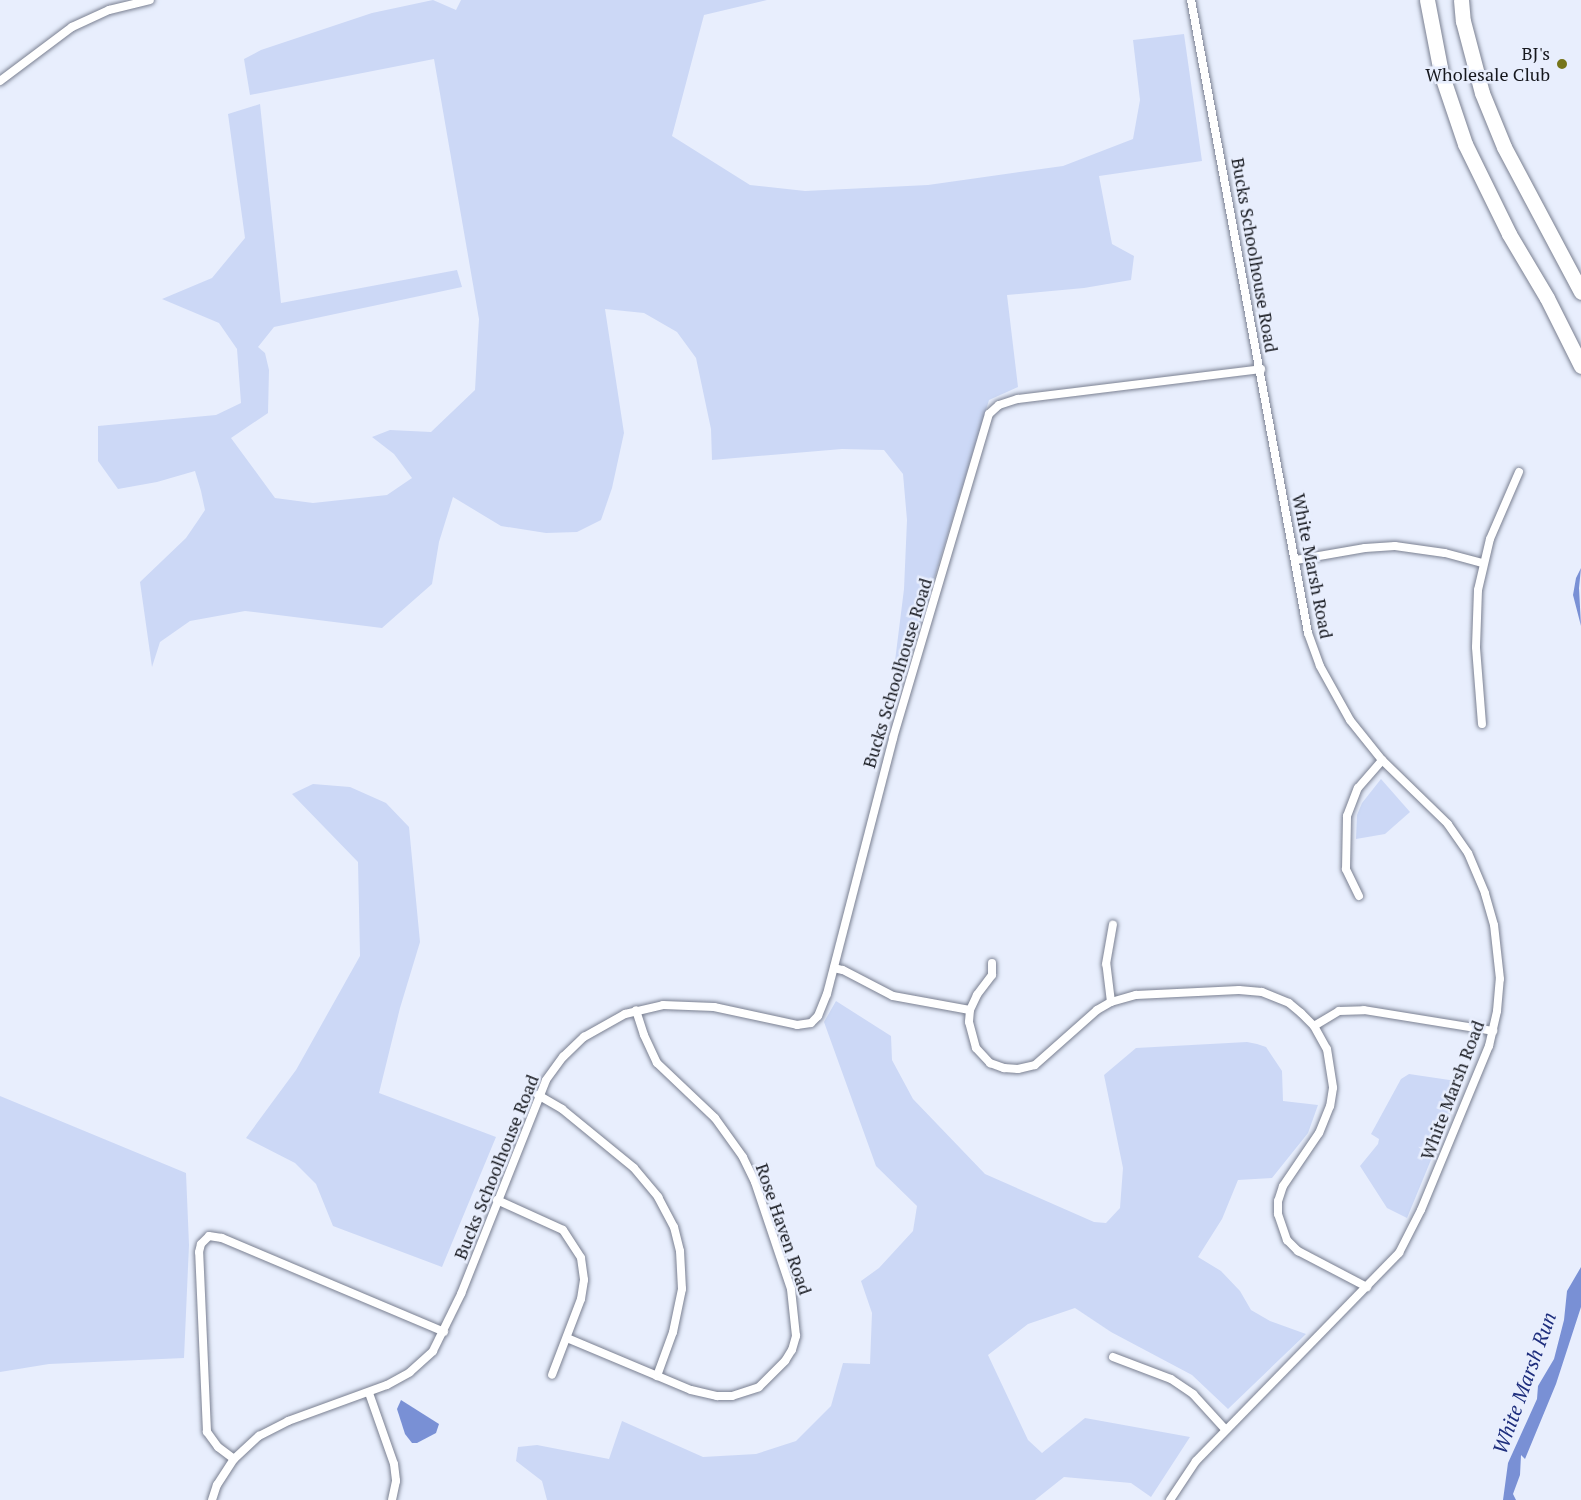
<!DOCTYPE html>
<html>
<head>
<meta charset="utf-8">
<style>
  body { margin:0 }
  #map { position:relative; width:1581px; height:1500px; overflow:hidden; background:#e8eefd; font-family:"PT Serif",serif }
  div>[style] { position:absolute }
  .green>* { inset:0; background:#ccd8f6 }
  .water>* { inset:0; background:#7990d5 }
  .roads { filter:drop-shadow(0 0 2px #7a8091) drop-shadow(0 0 2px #7a8091) }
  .street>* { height:8px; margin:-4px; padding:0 4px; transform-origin:4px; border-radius:4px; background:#fff }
  .highway>* { height:15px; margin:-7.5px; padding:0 7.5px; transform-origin:7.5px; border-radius:7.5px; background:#fff }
  .dots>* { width:16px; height:16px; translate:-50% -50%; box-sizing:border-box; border:3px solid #e8eefd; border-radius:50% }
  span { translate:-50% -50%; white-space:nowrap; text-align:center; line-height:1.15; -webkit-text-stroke:5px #e8eefd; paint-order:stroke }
  .poi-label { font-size:18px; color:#16181e }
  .right { translate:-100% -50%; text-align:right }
  .street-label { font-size:18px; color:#16181e }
  .water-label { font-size:20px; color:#1d2d7d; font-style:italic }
</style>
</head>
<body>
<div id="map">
  <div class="green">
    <i style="clip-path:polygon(433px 0,456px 10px,461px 0,767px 0,704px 15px,672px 136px,750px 185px,805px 191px,928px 185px,1063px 166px,1133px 139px,1140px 100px,1133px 40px,1184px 34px,1202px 161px,1099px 176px,1112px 244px,1134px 256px,1131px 280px,1084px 288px,1007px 295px,1018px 387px,989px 400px,911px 654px,895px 661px,904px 589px,907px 520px,903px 474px,884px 450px,842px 449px,712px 460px,711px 429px,696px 358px,677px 332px,644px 313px,605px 309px,624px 433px,612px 488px,601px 520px,577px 532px,546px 533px,501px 526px,453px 497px,439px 542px,432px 584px,382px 628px,245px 611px,190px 621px,160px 642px,152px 667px,140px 582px,186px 538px,199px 519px,205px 510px,201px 491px,195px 471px,157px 482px,118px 489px,98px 461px,98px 426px,216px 415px,241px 403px,237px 349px,219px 323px,162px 299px,212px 278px,245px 238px,228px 114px,260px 104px,281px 303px,457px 270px,462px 287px,274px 327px,258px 347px,265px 353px,269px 370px,268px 413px,231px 438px,275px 498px,313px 503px,387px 495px,412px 478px,394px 454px,372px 437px,390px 430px,431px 432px,475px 390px,479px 319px,434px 59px,250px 95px,244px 59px,261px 50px,372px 13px)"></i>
    <i style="clip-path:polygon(1381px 779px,1410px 812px,1385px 834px,1356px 839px,1357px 815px,1362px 803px)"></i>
    <i style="clip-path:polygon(313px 784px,350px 787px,386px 803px,409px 827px,420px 942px,400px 1008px,379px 1093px,496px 1137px,442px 1267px,333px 1226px,316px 1184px,295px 1163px,246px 1138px,296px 1070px,360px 956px,358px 862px,292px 794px)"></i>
    <i style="clip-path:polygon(836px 1001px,891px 1036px,892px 1060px,913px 1099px,985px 1174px,1094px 1222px,1106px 1223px,1120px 1208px,1123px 1168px,1104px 1075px,1136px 1048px,1247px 1042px,1257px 1044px,1266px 1047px,1282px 1071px,1283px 1101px,1318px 1105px,1308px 1133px,1272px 1178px,1238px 1180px,1222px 1219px,1198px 1257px,1221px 1271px,1240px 1291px,1251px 1310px,1270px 1321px,1306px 1334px,1228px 1409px,1192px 1375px,1111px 1332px,1075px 1308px,1028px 1324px,988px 1355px,1028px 1440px,1042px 1453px,1085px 1418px,1190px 1437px,1151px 1497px,1131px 1483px,1064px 1477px,1035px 1500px,547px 1500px,542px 1481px,516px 1461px,518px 1447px,537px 1445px,609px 1459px,622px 1421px,703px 1457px,756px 1454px,796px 1441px,831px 1406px,843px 1363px,870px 1364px,872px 1313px,861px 1281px,879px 1268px,913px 1231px,917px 1206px,876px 1166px,824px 1022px)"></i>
    <i style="clip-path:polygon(1409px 1074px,1463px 1082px,1407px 1218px,1387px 1208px,1360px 1166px,1378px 1144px,1379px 1139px,1371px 1134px,1401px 1079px)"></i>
    <i style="clip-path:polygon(0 1096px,186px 1173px,189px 1245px,184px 1358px,49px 1364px,0 1372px)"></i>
  </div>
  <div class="water">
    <i style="clip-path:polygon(1581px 568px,1579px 588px,1581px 626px,1573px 595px,1576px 578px)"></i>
    <i style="clip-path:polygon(1581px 1267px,1581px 1307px,1556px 1384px,1525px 1459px,1521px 1455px,1520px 1475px,1513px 1494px,1516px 1500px,1503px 1500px,1508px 1463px,1537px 1399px,1538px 1386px,1554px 1359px,1564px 1320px,1567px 1291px)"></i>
    <i style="clip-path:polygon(401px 1400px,439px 1424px,436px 1433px,417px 1443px,412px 1443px,405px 1434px,397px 1409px)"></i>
  </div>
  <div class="roads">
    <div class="street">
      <i style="left:0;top:81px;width:90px;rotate:-36.9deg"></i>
      <i style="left:72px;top:27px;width:41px;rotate:-24.7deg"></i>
      <i style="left:109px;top:10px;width:42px;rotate:-13.7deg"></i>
      <i style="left:1296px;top:560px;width:70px;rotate:-9.9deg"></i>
      <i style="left:1365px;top:548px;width:30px;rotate:-4deg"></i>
      <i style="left:1395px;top:546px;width:50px;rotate:8deg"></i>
      <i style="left:1445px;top:553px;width:39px;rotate:15deg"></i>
      <i style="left:1482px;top:724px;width:77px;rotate:-94.5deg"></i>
      <i style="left:1476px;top:647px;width:57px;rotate:-88deg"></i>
      <i style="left:1478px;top:590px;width:52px;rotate:-76.8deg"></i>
      <i style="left:1490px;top:539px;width:73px;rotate:-66.6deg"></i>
      <i style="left:1359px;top:896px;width:30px;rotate:-116deg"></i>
      <i style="left:1346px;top:869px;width:53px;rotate:-88.9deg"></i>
      <i style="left:1347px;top:816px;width:30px;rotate:-69deg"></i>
      <i style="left:1358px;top:788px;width:37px;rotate:-49deg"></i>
      <i style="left:992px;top:963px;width:12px;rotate:90deg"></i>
      <i style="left:992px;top:975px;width:25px;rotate:127deg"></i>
      <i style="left:977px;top:995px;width:17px;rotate:115deg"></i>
      <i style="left:970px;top:1010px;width:12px;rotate:95deg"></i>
      <i style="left:969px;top:1022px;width:27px;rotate:75deg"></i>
      <i style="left:976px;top:1048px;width:21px;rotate:47deg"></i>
      <i style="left:990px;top:1063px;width:15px;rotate:20deg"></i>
      <i style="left:1004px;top:1068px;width:14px;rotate:4deg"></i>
      <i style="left:1018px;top:1069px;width:17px;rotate:-13deg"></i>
      <i style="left:1035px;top:1065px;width:83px;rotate:-41.6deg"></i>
      <i style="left:1097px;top:1010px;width:16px;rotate:-30deg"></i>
      <i style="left:1111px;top:1002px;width:26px;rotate:-16deg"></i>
      <i style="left:1136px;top:995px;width:103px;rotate:-2.8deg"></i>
      <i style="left:1239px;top:990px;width:23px;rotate:5deg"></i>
      <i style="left:1262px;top:992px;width:29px;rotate:22deg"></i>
      <i style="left:1289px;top:1003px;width:16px;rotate:40deg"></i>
      <i style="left:1301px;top:1013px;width:18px;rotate:45deg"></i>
      <i style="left:1314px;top:1026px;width:26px;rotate:61deg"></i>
      <i style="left:1327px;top:1049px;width:39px;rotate:81deg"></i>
      <i style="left:1333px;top:1088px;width:18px;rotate:99deg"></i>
      <i style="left:1330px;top:1106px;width:29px;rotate:112deg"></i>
      <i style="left:1319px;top:1133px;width:64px;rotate:124.2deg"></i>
      <i style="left:1283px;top:1186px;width:16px;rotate:108deg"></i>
      <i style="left:1278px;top:1201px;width:13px;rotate:90deg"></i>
      <i style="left:1278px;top:1214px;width:28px;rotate:71deg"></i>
      <i style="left:1287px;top:1240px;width:16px;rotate:45deg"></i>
      <i style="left:1298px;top:1251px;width:78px;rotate:27.6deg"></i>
      <i style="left:834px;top:968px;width:9px;rotate:13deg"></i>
      <i style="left:843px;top:970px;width:56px;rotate:27.5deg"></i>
      <i style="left:893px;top:996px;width:78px;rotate:10.3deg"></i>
      <i style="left:1111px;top:1002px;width:38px;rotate:-97deg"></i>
      <i style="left:1106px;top:964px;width:40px;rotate:-80deg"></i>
      <i style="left:1314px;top:1026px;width:29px;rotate:-31deg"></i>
      <i style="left:1339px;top:1011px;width:25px;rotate:-2deg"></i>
      <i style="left:1364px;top:1010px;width:131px;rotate:9.2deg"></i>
      <i style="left:538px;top:1095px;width:28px;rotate:30deg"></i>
      <i style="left:562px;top:1109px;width:93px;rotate:39.3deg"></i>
      <i style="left:634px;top:1168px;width:38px;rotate:50deg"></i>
      <i style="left:658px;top:1197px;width:34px;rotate:62deg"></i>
      <i style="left:674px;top:1227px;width:25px;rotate:76deg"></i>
      <i style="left:680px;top:1251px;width:38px;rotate:87deg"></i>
      <i style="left:682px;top:1289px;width:44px;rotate:101.8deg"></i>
      <i style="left:673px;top:1332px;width:47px;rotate:110deg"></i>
      <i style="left:497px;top:1200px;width:72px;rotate:24.4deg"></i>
      <i style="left:563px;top:1230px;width:33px;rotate:57deg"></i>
      <i style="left:581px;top:1258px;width:22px;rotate:82deg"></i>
      <i style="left:584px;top:1280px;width:19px;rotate:99deg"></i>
      <i style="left:581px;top:1299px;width:81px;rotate:110.9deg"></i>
      <i style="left:567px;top:1338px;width:134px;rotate:22.8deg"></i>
      <i style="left:691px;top:1390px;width:27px;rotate:13deg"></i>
      <i style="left:717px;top:1396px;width:15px"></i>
      <i style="left:732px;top:1396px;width:28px;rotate:-18deg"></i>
      <i style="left:759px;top:1387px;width:37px;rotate:-45deg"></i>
      <i style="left:785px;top:1361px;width:13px;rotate:-58deg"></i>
      <i style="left:792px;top:1350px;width:15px;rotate:-74deg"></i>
      <i style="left:796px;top:1336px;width:47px;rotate:-96.1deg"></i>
      <i style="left:791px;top:1289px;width:113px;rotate:-108.6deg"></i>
      <i style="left:755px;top:1182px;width:28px;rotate:-116deg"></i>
      <i style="left:743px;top:1157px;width:48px;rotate:-125.7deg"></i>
      <i style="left:715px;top:1118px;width:80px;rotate:-136.5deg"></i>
      <i style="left:657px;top:1063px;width:31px;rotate:-115deg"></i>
      <i style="left:644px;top:1035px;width:26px;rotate:-108deg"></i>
      <i style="left:1113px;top:1357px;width:62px;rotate:20.8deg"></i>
      <i style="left:1171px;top:1379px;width:27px;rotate:34deg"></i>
      <i style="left:1193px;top:1394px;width:47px;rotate:47.6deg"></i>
      <i style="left:369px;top:1393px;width:75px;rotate:70.6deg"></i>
      <i style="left:394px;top:1464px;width:17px;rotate:83deg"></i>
      <i style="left:396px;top:1481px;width:19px;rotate:102deg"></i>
      <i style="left:234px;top:1459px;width:20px;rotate:-143deg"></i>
      <i style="left:218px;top:1447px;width:19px;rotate:-126deg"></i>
      <i style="left:207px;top:1432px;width:180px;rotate:-92.5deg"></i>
      <i style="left:199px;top:1252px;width:8px;rotate:-76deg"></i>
      <i style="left:201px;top:1244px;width:11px;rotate:-45deg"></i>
      <i style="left:209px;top:1236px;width:13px;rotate:9deg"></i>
      <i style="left:222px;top:1238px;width:241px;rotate:22.9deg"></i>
      <i style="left:212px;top:1500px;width:16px;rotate:-72deg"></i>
      <i style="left:217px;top:1485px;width:31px;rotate:-57deg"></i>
      <i style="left:234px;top:1459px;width:34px;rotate:-43deg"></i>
      <i style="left:259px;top:1436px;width:33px;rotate:-27deg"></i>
      <i style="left:288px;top:1421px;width:105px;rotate:-20deg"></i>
      <i style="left:387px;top:1385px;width:26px;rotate:-29deg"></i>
      <i style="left:410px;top:1372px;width:31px;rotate:-42deg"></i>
      <i style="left:433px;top:1351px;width:64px;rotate:-63.8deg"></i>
      <i style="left:461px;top:1294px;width:230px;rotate:-68.3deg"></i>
      <i style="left:546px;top:1080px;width:29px;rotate:-54deg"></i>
      <i style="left:563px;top:1057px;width:29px;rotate:-44deg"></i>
      <i style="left:584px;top:1037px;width:47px;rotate:-29.3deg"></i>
      <i style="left:625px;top:1014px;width:39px;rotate:-13deg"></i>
      <i style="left:663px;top:1005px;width:51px;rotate:2.2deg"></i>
      <i style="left:714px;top:1007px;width:85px;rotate:12.2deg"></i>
      <i style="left:797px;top:1025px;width:14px;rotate:-8deg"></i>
      <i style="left:811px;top:1023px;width:10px;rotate:-45deg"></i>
      <i style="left:818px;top:1016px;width:24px;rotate:-68deg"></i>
      <i style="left:827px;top:994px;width:264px;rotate:-75.5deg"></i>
      <i style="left:893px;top:738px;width:338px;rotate:-73.5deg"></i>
      <i style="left:989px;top:414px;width:13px;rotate:-42deg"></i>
      <i style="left:999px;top:405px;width:20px;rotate:-18deg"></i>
      <i style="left:1018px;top:399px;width:245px;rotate:-7deg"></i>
      <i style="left:1170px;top:1500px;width:47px;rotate:-56.3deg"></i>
      <i style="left:1196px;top:1461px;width:291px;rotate:-45.7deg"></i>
      <i style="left:1399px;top:1253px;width:48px;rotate:-62.9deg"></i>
      <i style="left:1421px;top:1210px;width:178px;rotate:-67.5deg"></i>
      <i style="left:1489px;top:1046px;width:36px;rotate:-77deg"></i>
      <i style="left:1497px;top:1011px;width:32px;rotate:-85deg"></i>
      <i style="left:1500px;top:979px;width:54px;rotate:-96.3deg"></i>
      <i style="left:1494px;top:925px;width:33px;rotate:-106deg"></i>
      <i style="left:1485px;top:893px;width:43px;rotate:-113deg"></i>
      <i style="left:1468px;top:853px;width:35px;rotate:-125deg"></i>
      <i style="left:1448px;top:824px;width:92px;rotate:-135.9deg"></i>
      <i style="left:1382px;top:760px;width:51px;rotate:-128.7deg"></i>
      <i style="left:1350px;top:720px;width:62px;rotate:-119.1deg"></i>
      <i style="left:1320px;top:666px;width:35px;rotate:-110deg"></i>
      <i style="left:1308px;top:633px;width:644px;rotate:-100.47deg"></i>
    </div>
    <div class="highway">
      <i style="left:1427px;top:0;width:74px;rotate:79.1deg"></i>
      <i style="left:1441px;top:73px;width:75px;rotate:71.3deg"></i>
      <i style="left:1465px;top:144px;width:100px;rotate:63.9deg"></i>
      <i style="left:1509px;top:234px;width:74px;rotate:59.3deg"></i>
      <i style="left:1547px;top:298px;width:76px;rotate:63.4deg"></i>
      <i style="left:1461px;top:0;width:21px;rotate:85deg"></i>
      <i style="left:1463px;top:21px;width:74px;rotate:75.2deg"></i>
      <i style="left:1482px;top:93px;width:58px;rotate:67.8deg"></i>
      <i style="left:1504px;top:147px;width:164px;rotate:62deg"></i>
    </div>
  </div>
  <div class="dots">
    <i style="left:1562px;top:64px;background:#76751a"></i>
  </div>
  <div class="poi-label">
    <span class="right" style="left:1550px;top:64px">BJ's<br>Wholesale Club</span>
  </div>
  <div class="street-label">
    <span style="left:1255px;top:255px;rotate:80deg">Bucks Schoolhouse Road</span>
    <span style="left:1313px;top:566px;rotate:79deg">White Marsh Road</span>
    <span style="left:897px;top:673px;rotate:-73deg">Bucks Schoolhouse Road</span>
    <span style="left:1452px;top:1090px;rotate:-69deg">White Marsh Road</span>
    <span style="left:496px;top:1167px;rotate:-68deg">Bucks Schoolhouse Road</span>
    <span style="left:784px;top:1229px;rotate:71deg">Rose Haven Road</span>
  </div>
  <div class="water-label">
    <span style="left:1524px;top:1383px;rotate:-70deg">White Marsh Run</span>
  </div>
</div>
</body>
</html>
